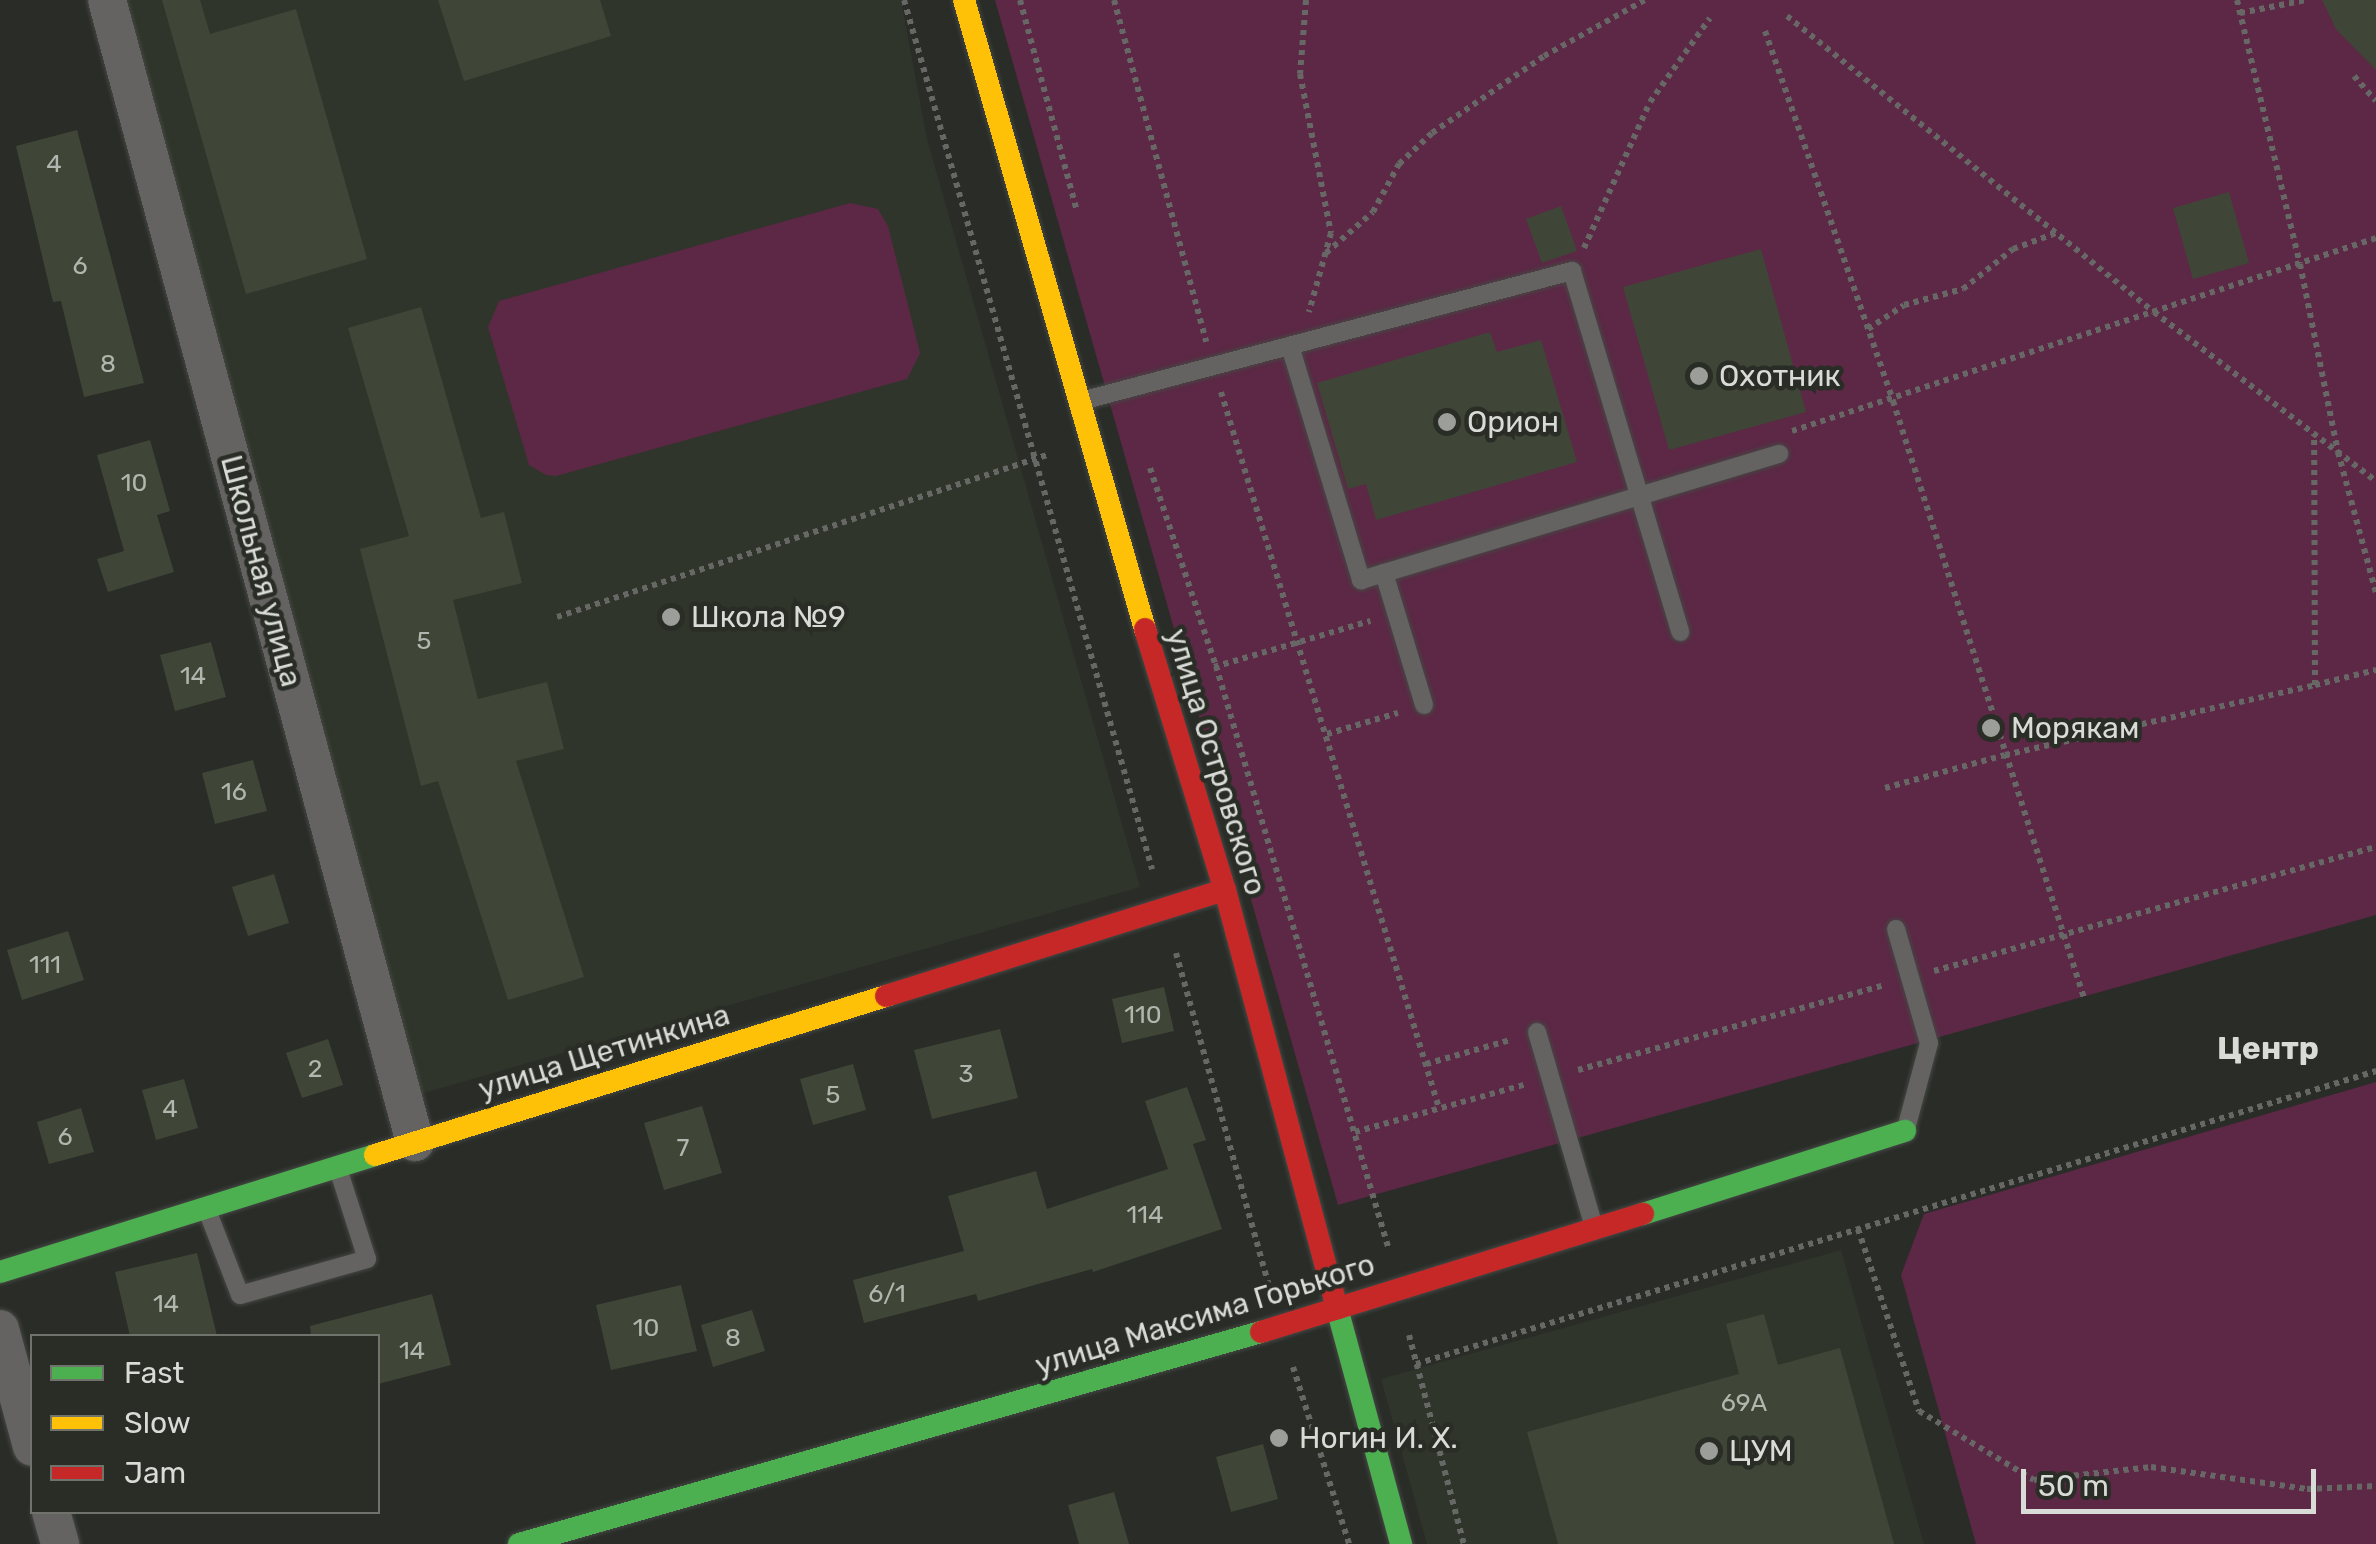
<!DOCTYPE html>
<html>
<head>
<meta charset="utf-8">
<style>
  body { margin:0 }
  #map { position:relative; width:2376px; height:1544px; overflow:hidden; background:#292c27; font-family:Rubik,sans-serif }
  div>[style] { position:absolute }
  .built>* { inset:0; background:#2f352a }
  .green>* { inset:0; background:#5c2845 }
  .building>* { inset:0; background:#3f4637 }
  .path>* { height:6px; margin-top:-3px; transform-origin:0; background:repeating-linear-gradient(90deg,#676866 0 5px,transparent 0 10px) }
  .roads { filter:drop-shadow(0 0 2px #454744) drop-shadow(0 0 2px #454744) }
  .lane>* { height:18px; margin:-9px; padding:0 9px; transform-origin:9px; border-radius:9px; background:#646362 }
  .street>* { height:38px; margin:-19px; padding:0 19px; transform-origin:19px; border-radius:19px; background:#646362 }
  .fast>* { height:22px; margin:-11px; padding:0 11px; transform-origin:11px; border-radius:11px; background:#4caf50 }
  .slow>* { height:22px; margin:-11px; padding:0 11px; transform-origin:11px; border-radius:11px; background:#ffc107 }
  .jam>* { height:22px; margin:-11px; padding:0 11px; transform-origin:11px; border-radius:11px; background:#c62828 }
  .dots>* { width:28px; height:28px; translate:-50% -50%; box-sizing:border-box; border:5px solid #292d26; border-radius:50% }
  span { translate:-50% -50%; white-space:nowrap; text-align:center; line-height:1.15; -webkit-text-stroke:9px #292d26; paint-order:stroke }
  .number-label { font-size:25px; color:#b2b6ae }
  .number-label span { -webkit-text-stroke-width:0 }
  .poi-label { font-size:30px; color:#d8dbd6 }
  .left { translate:0 -50%; text-align:left }
  .street-label { font-size:30px; color:#d8dbd6 }
  .neighbourhood-label { font-size:32px; color:#d8dbd6; font-weight:700 }
  .legend { position:absolute; left:30px; top:1334px; width:350px; height:180px; box-sizing:border-box; background:#292d26; border:2px solid #6f736c; margin:0; padding:12px 18px; list-style:none; font-size:30px; color:#d8dbd6 }
  .legend li { display:flex; align-items:center; gap:20px; height:50px }
  .legend b { width:50px; border:2px solid #6f736c }
  .scale { position:absolute; left:2021px; top:1469px; width:295px; height:45px; box-sizing:border-box; border:5px solid #d8dbd6; border-top:0; padding-left:12px; font-size:30px; line-height:35px; white-space:nowrap; color:#d8dbd6; -webkit-text-stroke:8px #292d26; paint-order:stroke }
</style>
</head>
<body>
<div id="map">
  <div class="built">
    <i style="clip-path:polygon(116px 0,901px 0,927px 139px,1140px 887px,410px 1097px)"></i>
    <i style="clip-path:polygon(1841px 1250px,1924px 1544px,1427px 1544px,1381px 1379px)"></i>
  </div>
  <div class="green">
    <i style="clip-path:polygon(995px 0,2376px 0,2376px 915px,1338px 1205px)"></i>
    <i style="clip-path:polygon(850px 203px,878px 209px,888px 226px,920px 353px,907px 379px,556px 476px,546px 475px,529px 465px,488px 327px,499px 301px)"></i>
    <i style="clip-path:polygon(2376px 1082px,2376px 1544px,1976px 1544px,1901px 1275px,1924px 1214px)"></i>
  </div>
  <div class="building">
    <i style="clip-path:polygon(162px 0,200px 0,210px 34px,296px 9px,367px 259px,246px 294px)"></i>
    <i style="clip-path:polygon(438px 0,600px 0,611px 36px,464px 81px)"></i>
    <i style="clip-path:polygon(2322px 0,2376px 0,2376px 70px,2336px 29px)"></i>
    <i style="clip-path:polygon(77px 130px,144px 383px,84px 397px,61px 301px,53px 302px,16px 146px)"></i>
    <i style="clip-path:polygon(2229px 192px,2249px 263px,2193px 279px,2173px 208px)"></i>
    <i style="clip-path:polygon(1561px 206px,1577px 251px,1542px 263px,1526px 219px)"></i>
    <i style="clip-path:polygon(1761px 249px,1806px 412px,1669px 450px,1623px 287px)"></i>
    <i style="clip-path:polygon(421px 307px,481px 518px,504px 512px,522px 583px,453px 600px,478px 699px,547px 682px,564px 749px,516px 761px,584px 977px,508px 1000px,438px 781px,421px 786px,360px 549px,409px 536px,348px 328px)"></i>
    <i style="clip-path:polygon(1490px 332px,1497px 352px,1541px 340px,1577px 462px,1376px 520px,1366px 484px,1348px 489px,1317px 383px)"></i>
    <i style="clip-path:polygon(150px 440px,170px 511px,157px 515px,174px 572px,108px 592px,97px 559px,124px 551px,97px 455px)"></i>
    <i style="clip-path:polygon(211px 642px,226px 697px,175px 711px,160px 655px)"></i>
    <i style="clip-path:polygon(253px 760px,267px 811px,215px 824px,202px 773px)"></i>
    <i style="clip-path:polygon(274px 874px,289px 923px,248px 936px,232px 887px)"></i>
    <i style="clip-path:polygon(68px 931px,84px 980px,22px 1000px,7px 950px)"></i>
    <i style="clip-path:polygon(1164px 987px,1174px 1031px,1122px 1043px,1112px 999px)"></i>
    <i style="clip-path:polygon(1000px 1029px,1018px 1098px,932px 1119px,914px 1050px)"></i>
    <i style="clip-path:polygon(328px 1039px,343px 1085px,302px 1098px,286px 1053px)"></i>
    <i style="clip-path:polygon(853px 1064px,866px 1110px,813px 1125px,800px 1079px)"></i>
    <i style="clip-path:polygon(184px 1079px,198px 1128px,156px 1140px,142px 1090px)"></i>
    <i style="clip-path:polygon(1187px 1087px,1206px 1140px,1193px 1144px,1222px 1229px,1093px 1272px,1092px 1269px,978px 1301px,976px 1294px,864px 1323px,853px 1280px,964px 1251px,948px 1196px,1036px 1171px,1047px 1209px,1168px 1169px,1145px 1101px)"></i>
    <i style="clip-path:polygon(702px 1106px,722px 1173px,664px 1190px,644px 1123px)"></i>
    <i style="clip-path:polygon(81px 1108px,94px 1152px,49px 1164px,37px 1122px)"></i>
    <i style="clip-path:polygon(197px 1253px,217px 1336px,130px 1336px,115px 1272px)"></i>
    <i style="clip-path:polygon(681px 1285px,697px 1351px,611px 1370px,596px 1305px)"></i>
    <i style="clip-path:polygon(432px 1294px,451px 1365px,378px 1384px,378px 1336px,311px 1336px,310px 1326px)"></i>
    <i style="clip-path:polygon(752px 1310px,765px 1351px,713px 1367px,701px 1325px)"></i>
    <i style="clip-path:polygon(1764px 1314px,1778px 1365px,1840px 1348px,1894px 1544px,1558px 1544px,1527px 1432px,1739px 1374px,1726px 1324px)"></i>
    <i style="clip-path:polygon(1263px 1444px,1278px 1499px,1231px 1512px,1216px 1457px)"></i>
    <i style="clip-path:polygon(1114px 1492px,1129px 1544px,1079px 1544px,1068px 1505px)"></i>
  </div>
  <div class="path">
    <i style="left:904px;top:0;width:904px;rotate:74.07deg"></i>
    <i style="left:1020px;top:0;width:219px;rotate:74.9deg"></i>
    <i style="left:1114px;top:0;width:354px;rotate:74.9deg"></i>
    <i style="left:1306px;top:0;width:74px;rotate:94.6deg"></i>
    <i style="left:1300px;top:74px;width:162px;rotate:79deg"></i>
    <i style="left:1331px;top:233px;width:82px;rotate:105.6deg"></i>
    <i style="left:2237px;top:0;width:271px;rotate:76.6deg"></i>
    <i style="left:2300px;top:264px;width:192px;rotate:78.6deg"></i>
    <i style="left:2338px;top:452px;width:146px;rotate:74.9deg"></i>
    <i style="left:2240px;top:13px;width:67px;rotate:-11.1deg"></i>
    <i style="left:1787px;top:16px;width:471px;rotate:38.9deg"></i>
    <i style="left:2154px;top:312px;width:279px;rotate:37.3deg"></i>
    <i style="left:1765px;top:31px;width:392px;rotate:70.9deg"></i>
    <i style="left:1893px;top:401px;width:627px;rotate:72.26deg"></i>
    <i style="left:2354px;top:76px;width:33px;rotate:49deg"></i>
    <i style="left:1584px;top:248px;width:160px;rotate:-65.7deg"></i>
    <i style="left:1650px;top:102px;width:103px;rotate:-54.5deg"></i>
    <i style="left:1326px;top:253px;width:62px;rotate:-41.1deg"></i>
    <i style="left:1373px;top:212px;width:55px;rotate:-61.6deg"></i>
    <i style="left:1399px;top:164px;width:45px;rotate:-43.2deg"></i>
    <i style="left:1432px;top:133px;width:136px;rotate:-34.5deg"></i>
    <i style="left:1544px;top:56px;width:115px;rotate:-29deg"></i>
    <i style="left:1868px;top:329px;width:43px;rotate:-33.7deg"></i>
    <i style="left:1904px;top:305px;width:61px;rotate:-15.2deg"></i>
    <i style="left:1963px;top:289px;width:64px;rotate:-38.7deg"></i>
    <i style="left:2013px;top:249px;width:46px;rotate:-20.4deg"></i>
    <i style="left:1221px;top:392px;width:748px;rotate:73.07deg"></i>
    <i style="left:1792px;top:431px;width:615px;rotate:-18.29deg"></i>
    <i style="left:1150px;top:468px;width:209px;rotate:71.6deg"></i>
    <i style="left:1216px;top:666px;width:609px;rotate:73.5deg"></i>
    <i style="left:557px;top:617px;width:519px;rotate:-18.3deg"></i>
    <i style="left:1214px;top:667px;width:163px;rotate:-16.4deg"></i>
    <i style="left:2315px;top:685px;width:63px;rotate:-13.8deg"></i>
    <i style="left:1327px;top:734px;width:74px;rotate:-16.5deg"></i>
    <i style="left:1885px;top:788px;width:124px;rotate:-15.4deg"></i>
    <i style="left:2005px;top:755px;width:318px;rotate:-12.7deg"></i>
    <i style="left:2315px;top:685px;width:251px;rotate:-90.2deg"></i>
    <i style="left:1176px;top:953px;width:343px;rotate:74.4deg"></i>
    <i style="left:1934px;top:971px;width:459px;rotate:-15.7deg"></i>
    <i style="left:1426px;top:1064px;width:87px;rotate:-15.9deg"></i>
    <i style="left:1578px;top:1070px;width:318px;rotate:-15.5deg"></i>
    <i style="left:1355px;top:1132px;width:179px;rotate:-15.6deg"></i>
    <i style="left:1858px;top:1229px;width:192px;rotate:71.5deg"></i>
    <i style="left:1919px;top:1411px;width:134px;rotate:31deg"></i>
    <i style="left:2034px;top:1480px;width:118px;rotate:-6.3deg"></i>
    <i style="left:2151px;top:1467px;width:158px;rotate:8deg"></i>
    <i style="left:2307px;top:1489px;width:69px;rotate:-2.5deg"></i>
    <i style="left:1409px;top:1335px;width:216px;rotate:75.3deg"></i>
    <i style="left:1416px;top:1364px;width:1004px;rotate:-16.97deg"></i>
    <i style="left:1293px;top:1367px;width:186px;rotate:72.4deg"></i>
  </div>
  <div class="roads">
    <div class="lane">
      <i style="left:1290px;top:346px;width:245px;rotate:73.1deg"></i>
      <i style="left:1361px;top:580px;width:437px;rotate:-16.8deg"></i>
      <i style="left:1085px;top:400px;width:504px;rotate:-14.84deg"></i>
      <i style="left:1572px;top:271px;width:377px;rotate:73.3deg"></i>
      <i style="left:1384px;top:573px;width:138px;rotate:73.1deg"></i>
      <i style="left:1896px;top:929px;width:119px;rotate:73.9deg"></i>
      <i style="left:1929px;top:1043px;width:85px;rotate:105deg"></i>
      <i style="left:1537px;top:1032px;width:203px;rotate:73.7deg"></i>
      <i style="left:207px;top:1210px;width:91px;rotate:68.8deg"></i>
      <i style="left:240px;top:1295px;width:132px;rotate:-15.8deg"></i>
      <i style="left:367px;top:1259px;width:91px;rotate:-107.8deg"></i>
    </div>
    <div class="street">
      <i style="left:107px;top:0;width:1183px;rotate:74.91deg"></i>
      <i style="left:0;top:1329px;width:122px;rotate:74.8deg"></i>
      <i style="left:51px;top:1512px;width:33px;rotate:74deg"></i>
    </div>
    <div class="fast">
      <i style="left:1643px;top:1214px;width:275px;rotate:-17.6deg"></i>
      <i style="left:0;top:1272px;width:393px;rotate:-17.3deg"></i>
      <i style="left:1337px;top:1308px;width:245px;rotate:74.8deg"></i>
      <i style="left:519px;top:1544px;width:772px;rotate:-15.95deg"></i>
    </div>
    <div class="slow">
      <i style="left:964px;top:0;width:655px;rotate:73.95deg"></i>
      <i style="left:375px;top:1155px;width:535px;rotate:-17.28deg"></i>
    </div>
    <div class="jam">
      <i style="left:1145px;top:629px;width:273px;rotate:73deg"></i>
      <i style="left:1225px;top:890px;width:433px;rotate:75deg"></i>
      <i style="left:886px;top:996px;width:355px;rotate:-17.4deg"></i>
      <i style="left:1261px;top:1332px;width:400px;rotate:-17.2deg"></i>
    </div>
  </div>
  <div class="dots">
    <i style="left:1699px;top:376px;background:#9b9e99"></i>
    <i style="left:1447px;top:422px;background:#9b9e99"></i>
    <i style="left:671px;top:617px;background:#9b9e99"></i>
    <i style="left:1991px;top:728px;background:#9b9e99"></i>
    <i style="left:1279px;top:1438px;background:#9b9e99"></i>
    <i style="left:1709px;top:1451px;background:#9b9e99"></i>
  </div>
  <div class="number-label">
    <span style="left:54px;top:164px">4</span>
    <span style="left:80px;top:266px">6</span>
    <span style="left:108px;top:364px">8</span>
    <span style="left:134px;top:483px">10</span>
    <span style="left:424px;top:641px">5</span>
    <span style="left:193px;top:676px">14</span>
    <span style="left:234px;top:792px">16</span>
    <span style="left:45px;top:965px">111</span>
    <span style="left:1143px;top:1015px">110</span>
    <span style="left:315px;top:1069px">2</span>
    <span style="left:966px;top:1074px">3</span>
    <span style="left:833px;top:1095px">5</span>
    <span style="left:170px;top:1109px">4</span>
    <span style="left:65px;top:1137px">6</span>
    <span style="left:683px;top:1148px">7</span>
    <span style="left:1145px;top:1215px">114</span>
    <span style="left:887px;top:1294px">6/1</span>
    <span style="left:166px;top:1304px">14</span>
    <span style="left:646px;top:1328px">10</span>
    <span style="left:733px;top:1338px">8</span>
    <span style="left:412px;top:1351px">14</span>
    <span style="left:1744px;top:1403px">69А</span>
  </div>
  <div class="poi-label">
    <span class="left" style="left:1719px;top:376px">Охотник</span>
    <span class="left" style="left:1467px;top:422px">Орион</span>
    <span class="left" style="left:691px;top:617px">Школа №9</span>
    <span class="left" style="left:2011px;top:728px">Морякам</span>
    <span class="left" style="left:1299px;top:1438px">Ногин И. Х.</span>
    <span class="left" style="left:1729px;top:1451px">ЦУМ</span>
  </div>
  <div class="street-label">
    <span style="left:261px;top:571px;rotate:75deg">Школьная улица</span>
    <span style="left:1216px;top:762px;rotate:73deg">улица Островского</span>
    <span style="left:604px;top:1052px;rotate:-17deg">улица Щетинкина</span>
    <span style="left:1205px;top:1315px;rotate:-17deg">улица Максима Горького</span>
  </div>
  <div class="neighbourhood-label">
    <span style="left:2268px;top:1048px">Центр</span>
  </div>
  <ul class="legend">
  <li><b style="height:12px;background:#4caf50"></b>Fast</li>
  <li><b style="height:12px;background:#ffc107"></b>Slow</li>
  <li><b style="height:12px;background:#c62828"></b>Jam</li>
  </ul>
  <div class="scale">50 m</div>
</div>
</body>
</html>
